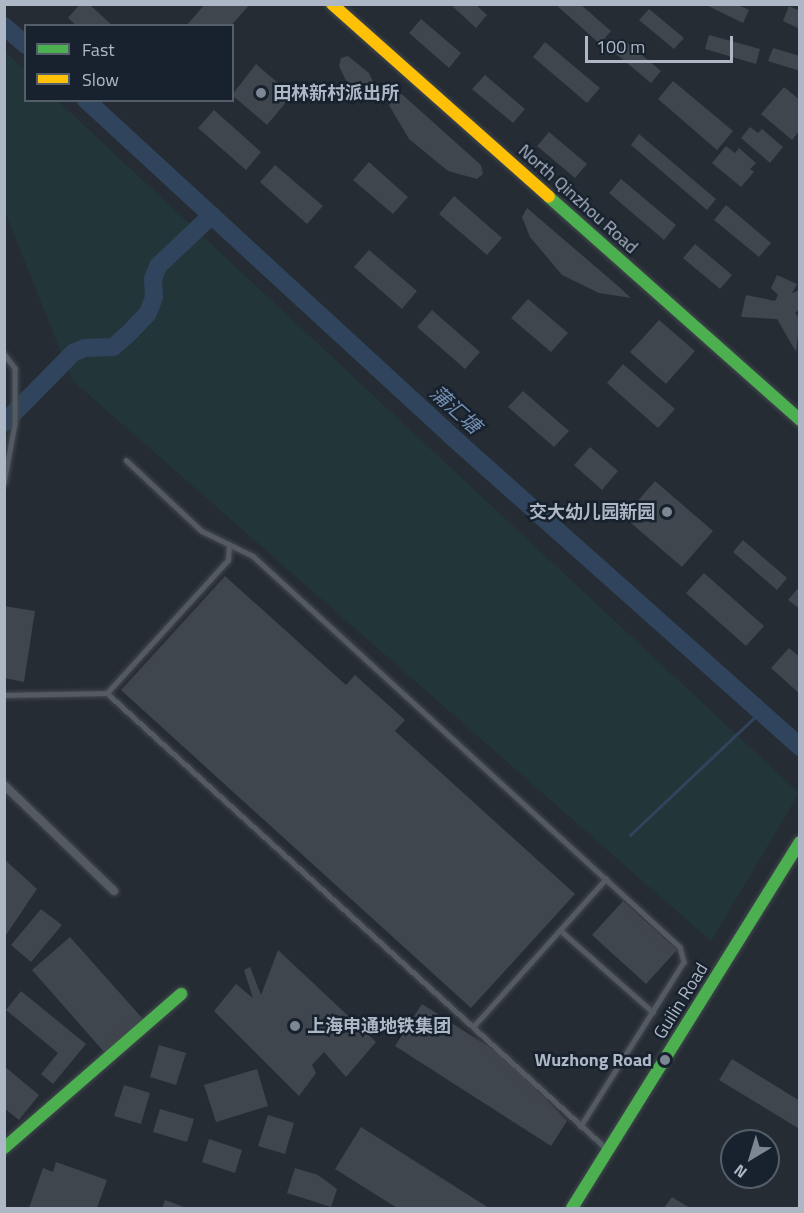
<!DOCTYPE html>
<html>
<head>
<meta charset="utf-8">
<style>
  body { margin:0 }
  #map { position:relative; width:804px; height:1213px; overflow:hidden; background:#252c33; font-family:"Titillium Web","Noto Sans SC",sans-serif }
  div>[style] { position:absolute }
  .green>* { inset:0; background:#223639 }
  .stream>* { height:3px; margin:-1.5px; padding:0 1.5px; transform-origin:1.5px; border-radius:1.5px; background:#30455d }
  .river>* { height:18px; margin:-9px; padding:0 9px; transform-origin:9px; border-radius:9px; background:#30455d }
  .building>* { inset:0; background:#40464d }
  .roads { filter:drop-shadow(0 0 2px #42484e) drop-shadow(0 0 2px #42484e) }
  .lane>* { height:4.5px; margin:-2.25px; padding:0 2.25px; transform-origin:2.25px; border-radius:2.25px; background:#545a62 }
  .street>* { height:8px; margin:-4px; padding:0 4px; transform-origin:4px; border-radius:4px; background:#545a62 }
  .fast>* { height:12px; margin:-6px; padding:0 6px; transform-origin:6px; border-radius:6px; background:#4caf50 }
  .slow>* { height:12px; margin:-6px; padding:0 6px; transform-origin:6px; border-radius:6px; background:#ffc107 }
  .dots>* { width:16px; height:16px; translate:-50% -50%; box-sizing:border-box; border:3px solid #18222e; border-radius:50% }
  span { translate:-50% -50%; white-space:nowrap; text-align:center; line-height:1.15; -webkit-text-stroke:5px #18222e; paint-order:stroke }
  .poi-label { font-size:18px; color:#adb7c6; font-weight:700 }
  .left { translate:0 -50%; text-align:left }
  .right { translate:-100% -50%; text-align:right }
  .street-label { font-size:18px; color:#adb7c6 }
  .water-label { font-size:20px; color:#738fb1; font-style:italic }
  .frame { position:absolute; inset:0; border:6px solid #adb7c6; pointer-events:none }
  .legend { position:absolute; left:24px; top:24px; width:210px; height:78px; box-sizing:border-box; background:#18222e; border:2px solid #545e6b; margin:0; padding:8px 10px; list-style:none; font-size:18px; color:#adb7c6 }
  .legend li { display:flex; align-items:center; gap:12px; height:30px }
  .legend b { width:30px; border:2px solid #545e6b }
  .north { position:absolute; left:720px; top:1129px; width:60px; height:60px; box-sizing:border-box; background:#18222e; border:2px solid #545e6b; border-radius:50%; rotate:218deg; font-size:16px; font-weight:700; line-height:24px; text-align:center; color:#adb7c6 }
  .north::after { content:''; display:block; margin:auto; width:21px; height:27px; background:#7d8693; clip-path:polygon(50% 0,100% 100%,50% 72%,0 100%) }
  .scale { position:absolute; left:585px; top:36px; width:148px; height:27px; box-sizing:border-box; border:3px solid #adb7c6; border-top:0; padding-left:8px; font-size:18px; line-height:21px; white-space:nowrap; color:#adb7c6; -webkit-text-stroke:4px #18222e; paint-order:stroke }
</style>
</head>
<body>
<div id="map">
  <div class="green">
    <i style="clip-path:polygon(4px 51px,25px 70px,26px 100px,58px 101px,799px 793px,711px 941px,72px 380px,5px 212px)"></i>
  </div>
  <div class="stream">
    <i style="left:630px;top:835px;width:179px;rotate:-43.4deg"></i>
  </div>
  <div class="river">
    <i style="left:4px;top:26px;width:29px;rotate:41deg"></i>
    <i style="left:86px;top:100px;width:493px;rotate:42.6deg"></i>
    <i style="left:449px;top:434px;width:470px;rotate:41.7deg"></i>
    <i style="left:4px;top:423px;width:98px;rotate:-45.4deg"></i>
    <i style="left:73px;top:353px;width:12px;rotate:-24deg"></i>
    <i style="left:84px;top:348px;width:29px;rotate:-2deg"></i>
    <i style="left:113px;top:347px;width:18px;rotate:-41deg"></i>
    <i style="left:127px;top:335px;width:30px;rotate:-46deg"></i>
    <i style="left:148px;top:313px;width:17px;rotate:-69deg"></i>
    <i style="left:154px;top:297px;width:18px;rotate:-93deg"></i>
    <i style="left:153px;top:279px;width:14px;rotate:-69deg"></i>
    <i style="left:158px;top:266px;width:74px;rotate:-43.4deg"></i>
  </div>
  <div class="building">
    <i style="clip-path:polygon(80px 4px,89px 4px,113px 26px,77px 26px,68px 18px)"></i>
    <i style="clip-path:polygon(205px 4px,250px 4px,231px 26px,186px 26px)"></i>
    <i style="clip-path:polygon(450px 4px,475px 4px,487px 15px,476px 28px)"></i>
    <i style="clip-path:polygon(555px 4px,580px 4px,611px 31px,600px 44px)"></i>
    <i style="clip-path:polygon(704px 4px,736px 4px,749px 10px,743px 23px)"></i>
    <i style="clip-path:polygon(789px 6px,800px 11px,800px 29px,783px 21px)"></i>
    <i style="clip-path:polygon(649px 9px,684px 38px,674px 49px,639px 20px)"></i>
    <i style="clip-path:polygon(421px 19px,461px 53px,449px 68px,409px 33px)"></i>
    <i style="clip-path:polygon(709px 35px,760px 49px,756px 64px,705px 49px)"></i>
    <i style="clip-path:polygon(545px 42px,600px 88px,587px 103px,533px 57px)"></i>
    <i style="clip-path:polygon(626px 42px,661px 71px,651px 83px,616px 54px)"></i>
    <i style="clip-path:polygon(773px 48px,800px 56px,800px 71px,768px 61px)"></i>
    <i style="clip-path:polygon(348px 56px,369px 73px,380px 97px,378px 102px,365px 99px,348px 85px,339px 66px,341px 58px)"></i>
    <i style="clip-path:polygon(256px 64px,292px 95px,267px 125px,232px 95px)"></i>
    <i style="clip-path:polygon(485px 75px,525px 109px,513px 123px,472px 89px)"></i>
    <i style="clip-path:polygon(673px 81px,733px 131px,717px 150px,658px 99px)"></i>
    <i style="clip-path:polygon(784px 87px,800px 100px,800px 130px,792px 140px,761px 114px)"></i>
    <i style="clip-path:polygon(396px 89px,481px 165px,483px 174px,477px 179px,448px 171px,409px 139px,386px 100px,389px 91px)"></i>
    <i style="clip-path:polygon(214px 110px,261px 152px,246px 170px,198px 128px)"></i>
    <i style="clip-path:polygon(750px 127px,758px 133px,762px 129px,783px 147px,770px 163px,741px 138px)"></i>
    <i style="clip-path:polygon(549px 132px,587px 164px,575px 178px,537px 146px)"></i>
    <i style="clip-path:polygon(639px 134px,716px 199px,707px 210px,631px 145px)"></i>
    <i style="clip-path:polygon(726px 146px,735px 153px,739px 148px,756px 163px,750px 169px,754px 172px,741px 187px,712px 163px)"></i>
    <i style="clip-path:polygon(369px 162px,408px 197px,393px 214px,353px 180px)"></i>
    <i style="clip-path:polygon(275px 165px,323px 206px,307px 224px,260px 182px)"></i>
    <i style="clip-path:polygon(621px 179px,676px 225px,664px 240px,609px 193px)"></i>
    <i style="clip-path:polygon(454px 196px,502px 238px,487px 255px,439px 214px)"></i>
    <i style="clip-path:polygon(726px 205px,771px 243px,759px 257px,714px 220px)"></i>
    <i style="clip-path:polygon(527px 208px,618px 286px,631px 298px,599px 293px,562px 275px,530px 237px,522px 217px)"></i>
    <i style="clip-path:polygon(695px 244px,732px 275px,720px 289px,683px 258px)"></i>
    <i style="clip-path:polygon(369px 250px,417px 291px,402px 309px,354px 267px)"></i>
    <i style="clip-path:polygon(777px 275px,797px 284px,792px 293px,800px 290px,800px 309px,795px 313px,800px 319px,796px 352px,777px 319px,741px 317px,746px 295px,775px 301px,778px 295px,771px 288px)"></i>
    <i style="clip-path:polygon(528px 299px,568px 333px,551px 352px,511px 318px)"></i>
    <i style="clip-path:polygon(432px 310px,480px 352px,465px 369px,417px 327px)"></i>
    <i style="clip-path:polygon(659px 320px,695px 351px,666px 384px,630px 352px)"></i>
    <i style="clip-path:polygon(623px 364px,675px 409px,658px 428px,607px 383px)"></i>
    <i style="clip-path:polygon(523px 391px,569px 431px,554px 447px,508px 407px)"></i>
    <i style="clip-path:polygon(590px 447px,618px 471px,602px 490px,574px 465px)"></i>
    <i style="clip-path:polygon(655px 481px,713px 531px,682px 567px,624px 517px)"></i>
    <i style="clip-path:polygon(743px 540px,787px 578px,777px 590px,733px 552px)"></i>
    <i style="clip-path:polygon(704px 573px,764px 626px,746px 646px,686px 593px)"></i>
    <i style="clip-path:polygon(225px 576px,346px 685px,355px 675px,405px 720px,395px 731px,575px 894px,471px 1008px,121px 690px)"></i>
    <i style="clip-path:polygon(800px 586px,800px 609px,788px 600px)"></i>
    <i style="clip-path:polygon(4px 606px,35px 611px,24px 682px,4px 678px)"></i>
    <i style="clip-path:polygon(789px 648px,800px 657px,800px 694px,771px 668px)"></i>
    <i style="clip-path:polygon(4px 859px,37px 889px,4px 938px)"></i>
    <i style="clip-path:polygon(623px 901px,677px 950px,646px 984px,592px 935px)"></i>
    <i style="clip-path:polygon(41px 909px,62px 925px,31px 962px,11px 945px)"></i>
    <i style="clip-path:polygon(70px 937px,143px 1019px,105px 1053px,32px 970px)"></i>
    <i style="clip-path:polygon(278px 950px,376px 1042px,346px 1077px,324px 1052px,312px 1065px,316px 1073px,299px 1096px,214px 1011px,236px 984px,253px 998px,244px 970px,250px 967px,261px 995px)"></i>
    <i style="clip-path:polygon(21px 991px,86px 1044px,53px 1084px,41px 1074px,58px 1053px,6px 1010px)"></i>
    <i style="clip-path:polygon(422px 1004px,505px 1057px,567px 1121px,551px 1146px,395px 1046px)"></i>
    <i style="clip-path:polygon(159px 1045px,186px 1053px,176px 1085px,150px 1077px)"></i>
    <i style="clip-path:polygon(732px 1059px,800px 1101px,798px 1128px,719px 1080px)"></i>
    <i style="clip-path:polygon(4px 1066px,39px 1095px,19px 1120px,4px 1108px)"></i>
    <i style="clip-path:polygon(257px 1069px,268px 1106px,216px 1122px,204px 1085px)"></i>
    <i style="clip-path:polygon(124px 1085px,150px 1093px,141px 1124px,114px 1116px)"></i>
    <i style="clip-path:polygon(160px 1109px,194px 1119px,187px 1142px,153px 1132px)"></i>
    <i style="clip-path:polygon(268px 1115px,294px 1123px,285px 1154px,258px 1146px)"></i>
    <i style="clip-path:polygon(361px 1127px,489px 1208px,397px 1208px,335px 1169px)"></i>
    <i style="clip-path:polygon(209px 1139px,242px 1150px,235px 1173px,202px 1162px)"></i>
    <i style="clip-path:polygon(56px 1162px,107px 1180px,97px 1208px,29px 1208px,43px 1168px,53px 1172px)"></i>
    <i style="clip-path:polygon(295px 1168px,318px 1175px,337px 1189px,331px 1207px,287px 1193px)"></i>
    <i style="clip-path:polygon(672px 1197px,690px 1208px,664px 1208px)"></i>
    <i style="clip-path:polygon(165px 1200px,187px 1208px,162px 1208px)"></i>
  </div>
  <div class="roads">
    <div class="lane">
      <i style="left:4px;top:354px;width:18px;rotate:52deg"></i>
      <i style="left:15px;top:368px;width:56px;rotate:90deg"></i>
      <i style="left:15px;top:424px;width:61px;rotate:100.4deg"></i>
      <i style="left:126px;top:460px;width:104px;rotate:43.1deg"></i>
      <i style="left:202px;top:531px;width:57px;rotate:26.1deg"></i>
      <i style="left:253px;top:556px;width:579px;rotate:42.48deg"></i>
      <i style="left:680px;top:947px;width:16px;rotate:75deg"></i>
      <i style="left:684px;top:962px;width:194px;rotate:122.1deg"></i>
      <i style="left:107px;top:693px;width:180px;rotate:-47.7deg"></i>
      <i style="left:228px;top:560px;width:15px;rotate:-86deg"></i>
      <i style="left:4px;top:695px;width:103px;rotate:-1.1deg"></i>
      <i style="left:107px;top:693px;width:678px;rotate:42.37deg"></i>
      <i style="left:560px;top:930px;width:124px;rotate:41.4deg"></i>
      <i style="left:473px;top:1027px;width:199px;rotate:-48.1deg"></i>
    </div>
    <div class="street">
      <i style="left:4px;top:785px;width:153px;rotate:43.9deg"></i>
    </div>
    <div class="fast">
      <i style="left:549px;top:197px;width:336px;rotate:41.6deg"></i>
      <i style="left:4px;top:1148px;width:235px;rotate:-41deg"></i>
      <i style="left:572px;top:1208px;width:431px;rotate:-58.1deg"></i>
    </div>
    <div class="slow">
      <i style="left:332px;top:4px;width:290px;rotate:41.6deg"></i>
    </div>
  </div>
  <div class="dots">
    <i style="left:261px;top:93px;background:#7d8693"></i>
    <i style="left:667px;top:512px;background:#7d8693"></i>
    <i style="left:295px;top:1026px;background:#7d8693"></i>
    <i style="left:665px;top:1060px;background:#7d8693"></i>
  </div>
  <div class="poi-label">
    <span class="left" style="left:273px;top:93px">田林新村派出所</span>
    <span class="right" style="left:655px;top:512px">交大幼儿园新园</span>
    <span class="left" style="left:307px;top:1026px">上海申通地铁集团</span>
    <span class="right" style="left:652px;top:1060px">Wuzhong Road</span>
  </div>
  <div class="street-label">
    <span style="left:578px;top:199px;rotate:42deg">North Qinzhou Road</span>
    <span style="left:681px;top:1001px;rotate:-58deg">Guilin Road</span>
  </div>
  <div class="water-label">
    <span style="left:456px;top:409px;rotate:42deg">蒲汇塘</span>
  </div>
  <div class="frame"></div>
  <ul class="legend">
  <li><b style="height:8px;background:#4caf50"></b>Fast</li>
  <li><b style="height:8px;background:#ffc107"></b>Slow</li>
  </ul>
  <div class="north">N</div>
  <div class="scale">100 m</div>
</div>
</body>
</html>
